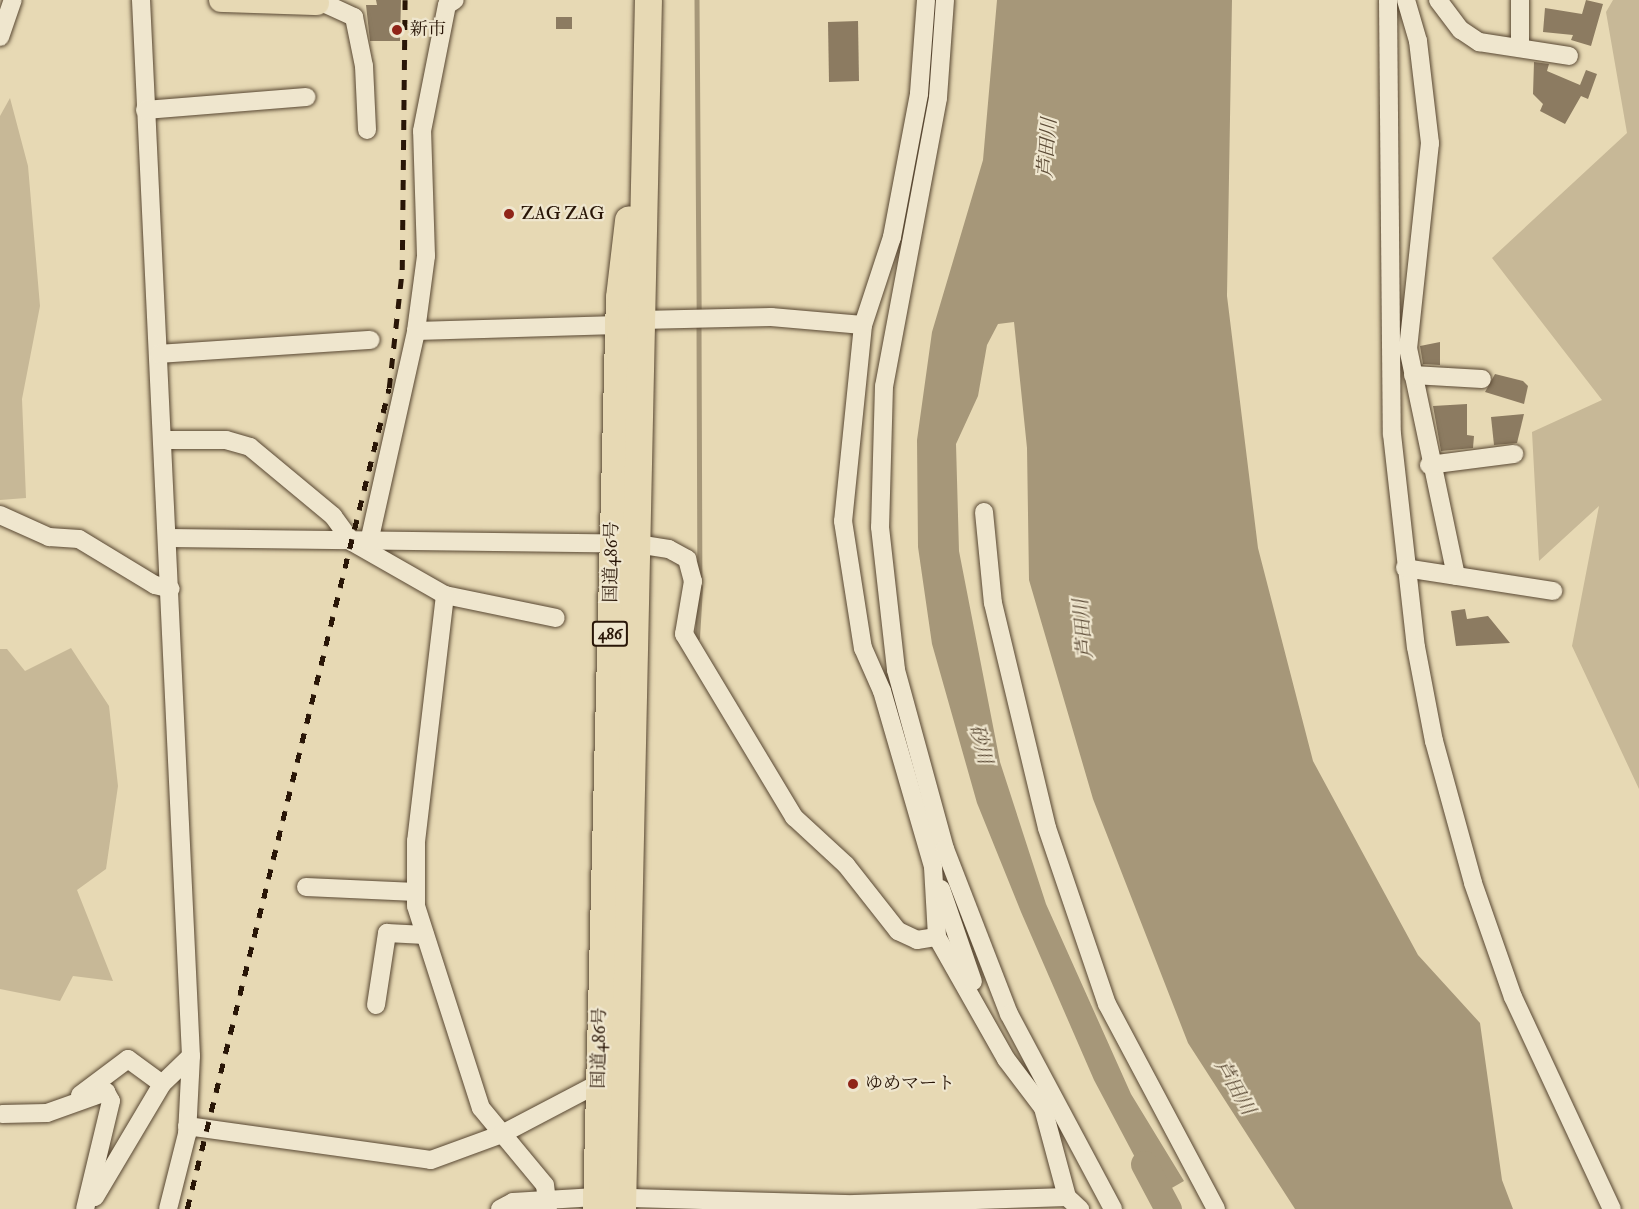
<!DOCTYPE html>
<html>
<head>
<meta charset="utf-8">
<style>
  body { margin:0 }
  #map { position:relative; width:1639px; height:1209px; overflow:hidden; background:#e7d9b4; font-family:"IM FELL Double Pica","Noto Serif JP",serif }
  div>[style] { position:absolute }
  .green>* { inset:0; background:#c7b897 }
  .water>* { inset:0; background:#a69779 }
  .stream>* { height:4.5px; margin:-2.25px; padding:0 2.25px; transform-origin:2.25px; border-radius:2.25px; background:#a69779 }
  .river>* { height:27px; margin:-13.5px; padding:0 13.5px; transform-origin:13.5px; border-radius:13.5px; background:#a69779 }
  .building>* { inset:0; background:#8c7b61 }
  .roads { filter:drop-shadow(0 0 2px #584732) drop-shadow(0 0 2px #584732) }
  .minor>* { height:18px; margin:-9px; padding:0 9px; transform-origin:9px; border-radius:9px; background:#efe6ce }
  .major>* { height:24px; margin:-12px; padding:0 12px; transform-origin:12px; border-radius:12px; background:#e7d9b4 }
  .highway>* { height:27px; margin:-13.5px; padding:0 13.5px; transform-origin:13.5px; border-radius:13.5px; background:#e7d9b4 }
  .rail>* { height:4.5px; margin-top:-2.25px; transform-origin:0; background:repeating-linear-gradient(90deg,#291607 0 10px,transparent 0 20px) }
  .dots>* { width:16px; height:16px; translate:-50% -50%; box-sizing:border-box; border:3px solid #efe6ce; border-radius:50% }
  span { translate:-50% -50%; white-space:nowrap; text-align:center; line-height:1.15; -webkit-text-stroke:4.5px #efe6ce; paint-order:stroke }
  .shield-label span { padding:2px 4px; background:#efe6ce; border:2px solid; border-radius:4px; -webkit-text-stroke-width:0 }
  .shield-label { font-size:16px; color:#291607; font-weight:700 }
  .poi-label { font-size:18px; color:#291607 }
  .left { translate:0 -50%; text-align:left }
  .street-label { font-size:18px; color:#291607 }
  .water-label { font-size:20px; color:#5b4a35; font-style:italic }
</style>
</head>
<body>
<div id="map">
  <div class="green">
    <i style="clip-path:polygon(1613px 0,1639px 0,1639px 789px,1572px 646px,1599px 506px,1539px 561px,1532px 432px,1602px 400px,1492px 258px,1627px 133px,1606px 12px)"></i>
    <i style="clip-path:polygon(10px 98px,28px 166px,40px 306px,22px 399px,26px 498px,0 500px,0 116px)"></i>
    <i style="clip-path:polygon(71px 648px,109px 706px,118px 786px,106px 869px,77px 890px,113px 981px,73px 976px,60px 1001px,0 989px,0 649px,7px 649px,25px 671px)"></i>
  </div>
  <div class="water">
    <i style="clip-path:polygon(997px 0,1232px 0,1227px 296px,1258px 548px,1313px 761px,1418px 955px,1480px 1023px,1502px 1180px,1513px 1209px,1295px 1209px,1188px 1043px,1093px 799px,1029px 580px,1027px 448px,1014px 322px,998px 324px,987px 345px,978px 396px,956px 444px,959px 551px,1000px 762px,1046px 904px,1131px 1094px,1184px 1181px,1156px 1197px,1094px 1080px,1021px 912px,977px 803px,932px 644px,918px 547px,917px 440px,932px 332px,983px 160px)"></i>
  </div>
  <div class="stream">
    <i style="left:697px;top:0;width:315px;rotate:89.6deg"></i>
    <i style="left:699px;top:324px;width:255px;rotate:89.8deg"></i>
    <i style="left:697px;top:638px;width:51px;rotate:-86.6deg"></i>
  </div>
  <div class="river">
    <i style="left:1144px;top:1164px;width:51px;rotate:61.9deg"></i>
  </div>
  <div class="building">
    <i style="clip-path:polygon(376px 0,401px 0,400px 41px,370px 41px,366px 5px,377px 5px)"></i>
    <i style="clip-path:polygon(1586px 0,1603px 4px,1591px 46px,1571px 40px,1573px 35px,1543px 32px,1545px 8px,1582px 14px)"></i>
    <i style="clip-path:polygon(556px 17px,572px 17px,572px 29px,556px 29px)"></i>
    <i style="clip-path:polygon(858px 21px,859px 81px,829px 82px,828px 22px)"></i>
    <i style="clip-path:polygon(1534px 62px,1549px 64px,1547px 71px,1580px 85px,1586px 70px,1597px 74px,1588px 99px,1581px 96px,1565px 124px,1540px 111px,1543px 104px,1533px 94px)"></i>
    <i style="clip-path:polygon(1440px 342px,1440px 365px,1423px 364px,1420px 346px)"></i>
    <i style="clip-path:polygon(1495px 374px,1523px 381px,1528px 386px,1524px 404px,1485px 392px)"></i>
    <i style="clip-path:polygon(1467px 404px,1467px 435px,1474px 436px,1473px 448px,1441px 451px,1433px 406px)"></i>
    <i style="clip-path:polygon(1524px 414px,1517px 443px,1494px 445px,1491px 417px)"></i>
    <i style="clip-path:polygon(1465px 609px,1467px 619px,1488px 616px,1510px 643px,1456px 646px,1451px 611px)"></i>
  </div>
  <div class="roads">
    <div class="minor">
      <i style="left:141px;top:0;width:1057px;rotate:87.29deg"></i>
      <i style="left:191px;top:1056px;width:78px;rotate:92.9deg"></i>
      <i style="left:187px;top:1134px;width:77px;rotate:104.2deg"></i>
      <i style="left:317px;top:0;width:41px;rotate:24.7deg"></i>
      <i style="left:354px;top:17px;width:50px;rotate:78.5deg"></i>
      <i style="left:364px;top:66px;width:64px;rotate:87.3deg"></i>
      <i style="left:926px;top:0;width:94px;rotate:94.3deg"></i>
      <i style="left:919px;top:94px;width:146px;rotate:100.7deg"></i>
      <i style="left:892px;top:237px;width:93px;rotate:108.2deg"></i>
      <i style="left:863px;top:325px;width:197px;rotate:95.8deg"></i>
      <i style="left:843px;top:521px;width:129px;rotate:81.1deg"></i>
      <i style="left:863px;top:648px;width:47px;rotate:66.2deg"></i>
      <i style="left:882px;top:691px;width:183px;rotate:73.8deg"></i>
      <i style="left:933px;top:867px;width:70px;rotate:86.7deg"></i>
      <i style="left:937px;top:937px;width:140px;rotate:60.5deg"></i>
      <i style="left:1006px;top:1059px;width:61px;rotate:52.9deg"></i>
      <i style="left:945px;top:0;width:98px;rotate:94.1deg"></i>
      <i style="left:938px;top:98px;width:293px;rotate:100.6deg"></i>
      <i style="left:884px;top:386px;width:141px;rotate:91.6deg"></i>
      <i style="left:880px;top:527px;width:144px;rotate:83.6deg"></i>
      <i style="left:896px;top:670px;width:186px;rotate:74.7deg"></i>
      <i style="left:945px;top:849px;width:177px;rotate:68.8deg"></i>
      <i style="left:1009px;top:1014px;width:221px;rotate:61.9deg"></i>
      <i style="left:1388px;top:0;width:434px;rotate:89.5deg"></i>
      <i style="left:1392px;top:434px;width:214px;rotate:83.6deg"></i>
      <i style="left:1416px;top:647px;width:96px;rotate:79.2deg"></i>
      <i style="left:1434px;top:741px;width:147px;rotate:74.6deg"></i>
      <i style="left:1473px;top:883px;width:121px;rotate:70.7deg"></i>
      <i style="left:1513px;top:997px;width:234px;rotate:65deg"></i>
      <i style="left:1406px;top:0;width:43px;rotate:73.7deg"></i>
      <i style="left:1418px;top:41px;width:103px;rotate:83.3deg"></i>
      <i style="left:1430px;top:143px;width:206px;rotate:96.1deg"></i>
      <i style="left:1408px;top:348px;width:233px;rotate:78.1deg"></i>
      <i style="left:1438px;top:0;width:38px;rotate:53deg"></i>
      <i style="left:1461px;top:30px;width:22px;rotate:34deg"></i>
      <i style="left:1479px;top:42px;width:91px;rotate:8.8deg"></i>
      <i style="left:0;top:37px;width:39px;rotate:-71deg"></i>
      <i style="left:1520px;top:48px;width:48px;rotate:-90deg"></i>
      <i style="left:145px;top:110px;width:162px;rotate:-4.6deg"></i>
      <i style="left:641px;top:320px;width:130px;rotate:-1.3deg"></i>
      <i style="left:771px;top:317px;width:92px;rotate:5deg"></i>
      <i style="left:416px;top:331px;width:202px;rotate:-1.7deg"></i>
      <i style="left:159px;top:354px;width:212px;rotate:-3.8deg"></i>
      <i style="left:1413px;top:375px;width:69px;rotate:3.3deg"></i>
      <i style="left:164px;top:440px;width:62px"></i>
      <i style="left:226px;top:440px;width:25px;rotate:16deg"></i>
      <i style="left:250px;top:447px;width:108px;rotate:39.7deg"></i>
      <i style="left:333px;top:516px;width:32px;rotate:54deg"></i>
      <i style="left:352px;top:542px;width:107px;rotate:29.7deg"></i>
      <i style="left:445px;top:595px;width:113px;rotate:11.7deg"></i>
      <i style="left:1429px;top:465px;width:86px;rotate:-7.4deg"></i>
      <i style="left:984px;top:512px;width:91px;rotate:84.4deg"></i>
      <i style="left:993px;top:603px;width:231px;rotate:76.5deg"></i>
      <i style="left:1047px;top:828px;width:186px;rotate:71.2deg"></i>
      <i style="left:1107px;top:1004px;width:232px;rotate:62deg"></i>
      <i style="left:0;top:515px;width:54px;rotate:24.2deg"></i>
      <i style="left:49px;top:537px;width:30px;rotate:4deg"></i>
      <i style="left:79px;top:539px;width:89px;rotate:31.2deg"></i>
      <i style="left:155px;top:585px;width:16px;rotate:14deg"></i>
      <i style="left:169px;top:538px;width:468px;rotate:0.7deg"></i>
      <i style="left:637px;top:544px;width:32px;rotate:9deg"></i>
      <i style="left:669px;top:549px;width:21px;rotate:29deg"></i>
      <i style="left:687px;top:559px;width:23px;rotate:75deg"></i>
      <i style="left:693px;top:581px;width:54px;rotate:99.6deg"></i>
      <i style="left:684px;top:634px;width:214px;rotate:59deg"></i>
      <i style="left:794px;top:817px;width:71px;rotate:42.7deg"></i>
      <i style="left:846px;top:865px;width:84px;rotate:51.8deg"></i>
      <i style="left:898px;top:931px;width:21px;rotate:25deg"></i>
      <i style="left:917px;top:940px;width:20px;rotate:-9deg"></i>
      <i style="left:369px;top:542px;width:216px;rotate:-77.4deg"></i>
      <i style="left:416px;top:331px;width:76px;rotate:-82.4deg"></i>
      <i style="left:426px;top:256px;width:125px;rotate:-91.8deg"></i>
      <i style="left:422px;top:131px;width:128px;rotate:-78.8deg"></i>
      <i style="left:447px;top:5px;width:9px;rotate:-32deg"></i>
      <i style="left:1405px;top:568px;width:150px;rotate:8.8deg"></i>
      <i style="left:445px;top:595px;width:248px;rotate:96.7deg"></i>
      <i style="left:416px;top:841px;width:65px;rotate:90deg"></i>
      <i style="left:416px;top:906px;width:212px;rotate:72.2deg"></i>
      <i style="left:481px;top:1108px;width:100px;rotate:50.3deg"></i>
      <i style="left:545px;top:1185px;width:24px;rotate:83deg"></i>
      <i style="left:306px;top:887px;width:110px;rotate:2.6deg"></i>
      <i style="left:941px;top:889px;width:98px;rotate:71deg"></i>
      <i style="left:376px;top:1005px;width:73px;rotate:-81.3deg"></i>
      <i style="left:387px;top:933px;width:38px;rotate:3deg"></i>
      <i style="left:80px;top:1095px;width:60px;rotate:-36.9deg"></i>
      <i style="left:128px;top:1059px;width:42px;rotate:36.3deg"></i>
      <i style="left:1050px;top:1099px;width:11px;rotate:128deg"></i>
      <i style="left:1043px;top:1108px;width:92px;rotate:74.9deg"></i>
      <i style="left:1067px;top:1197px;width:18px;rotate:43deg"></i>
      <i style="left:2px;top:1114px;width:45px;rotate:-1.3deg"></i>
      <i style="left:47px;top:1113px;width:63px;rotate:-19.6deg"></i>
      <i style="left:106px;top:1092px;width:10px;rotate:61deg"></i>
      <i style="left:111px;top:1101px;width:111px;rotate:103.5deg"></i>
      <i style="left:187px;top:1126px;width:246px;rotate:7.9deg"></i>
      <i style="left:431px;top:1160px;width:76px;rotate:-20.1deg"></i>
      <i style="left:502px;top:1134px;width:110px;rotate:-27.7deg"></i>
      <i style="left:95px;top:1197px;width:131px;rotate:-59.3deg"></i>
      <i style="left:162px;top:1084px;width:40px;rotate:-44deg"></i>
      <i style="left:500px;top:1209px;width:15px;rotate:-28deg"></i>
      <i style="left:513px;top:1202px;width:83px;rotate:-3.4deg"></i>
      <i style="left:596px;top:1197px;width:258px;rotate:1.6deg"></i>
      <i style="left:854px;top:1204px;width:213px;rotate:-1.9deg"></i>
    </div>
    <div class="major">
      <i style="left:221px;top:0;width:96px;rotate:1.8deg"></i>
    </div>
    <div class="highway">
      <i style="left:596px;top:1209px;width:912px;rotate:-88.56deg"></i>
      <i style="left:619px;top:297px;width:78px;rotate:-83.3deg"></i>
      <i style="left:622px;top:1209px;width:1209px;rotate:-88.77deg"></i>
    </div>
  </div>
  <div class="rail">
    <i style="left:187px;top:1209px;width:845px;rotate:-76.18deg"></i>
    <i style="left:389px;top:388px;width:119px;rotate:-83.7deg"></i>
    <i style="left:402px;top:270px;width:270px;rotate:-89.4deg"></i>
  </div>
  <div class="dots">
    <i style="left:397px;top:30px;background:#8f2418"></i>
    <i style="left:509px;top:214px;background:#8f2418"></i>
    <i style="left:853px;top:1084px;background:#8f2418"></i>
  </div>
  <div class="shield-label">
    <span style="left:610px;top:634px">486</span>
  </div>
  <div class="poi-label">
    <span class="left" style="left:410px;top:30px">新市</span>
    <span class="left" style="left:521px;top:214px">ZAG ZAG</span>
    <span class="left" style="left:865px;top:1084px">ゆめマート</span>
  </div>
  <div class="street-label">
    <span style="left:612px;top:562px;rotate:-89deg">国道486号</span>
    <span style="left:600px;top:1048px;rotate:-89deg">国道486号</span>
  </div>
  <div class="water-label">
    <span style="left:1047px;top:148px;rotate:-86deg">芦田川</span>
    <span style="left:1083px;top:629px;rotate:-95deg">芦田川</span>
    <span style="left:981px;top:744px;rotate:76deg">砂川</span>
    <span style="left:1235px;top:1087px;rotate:60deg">芦田川</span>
  </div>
</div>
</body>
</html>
